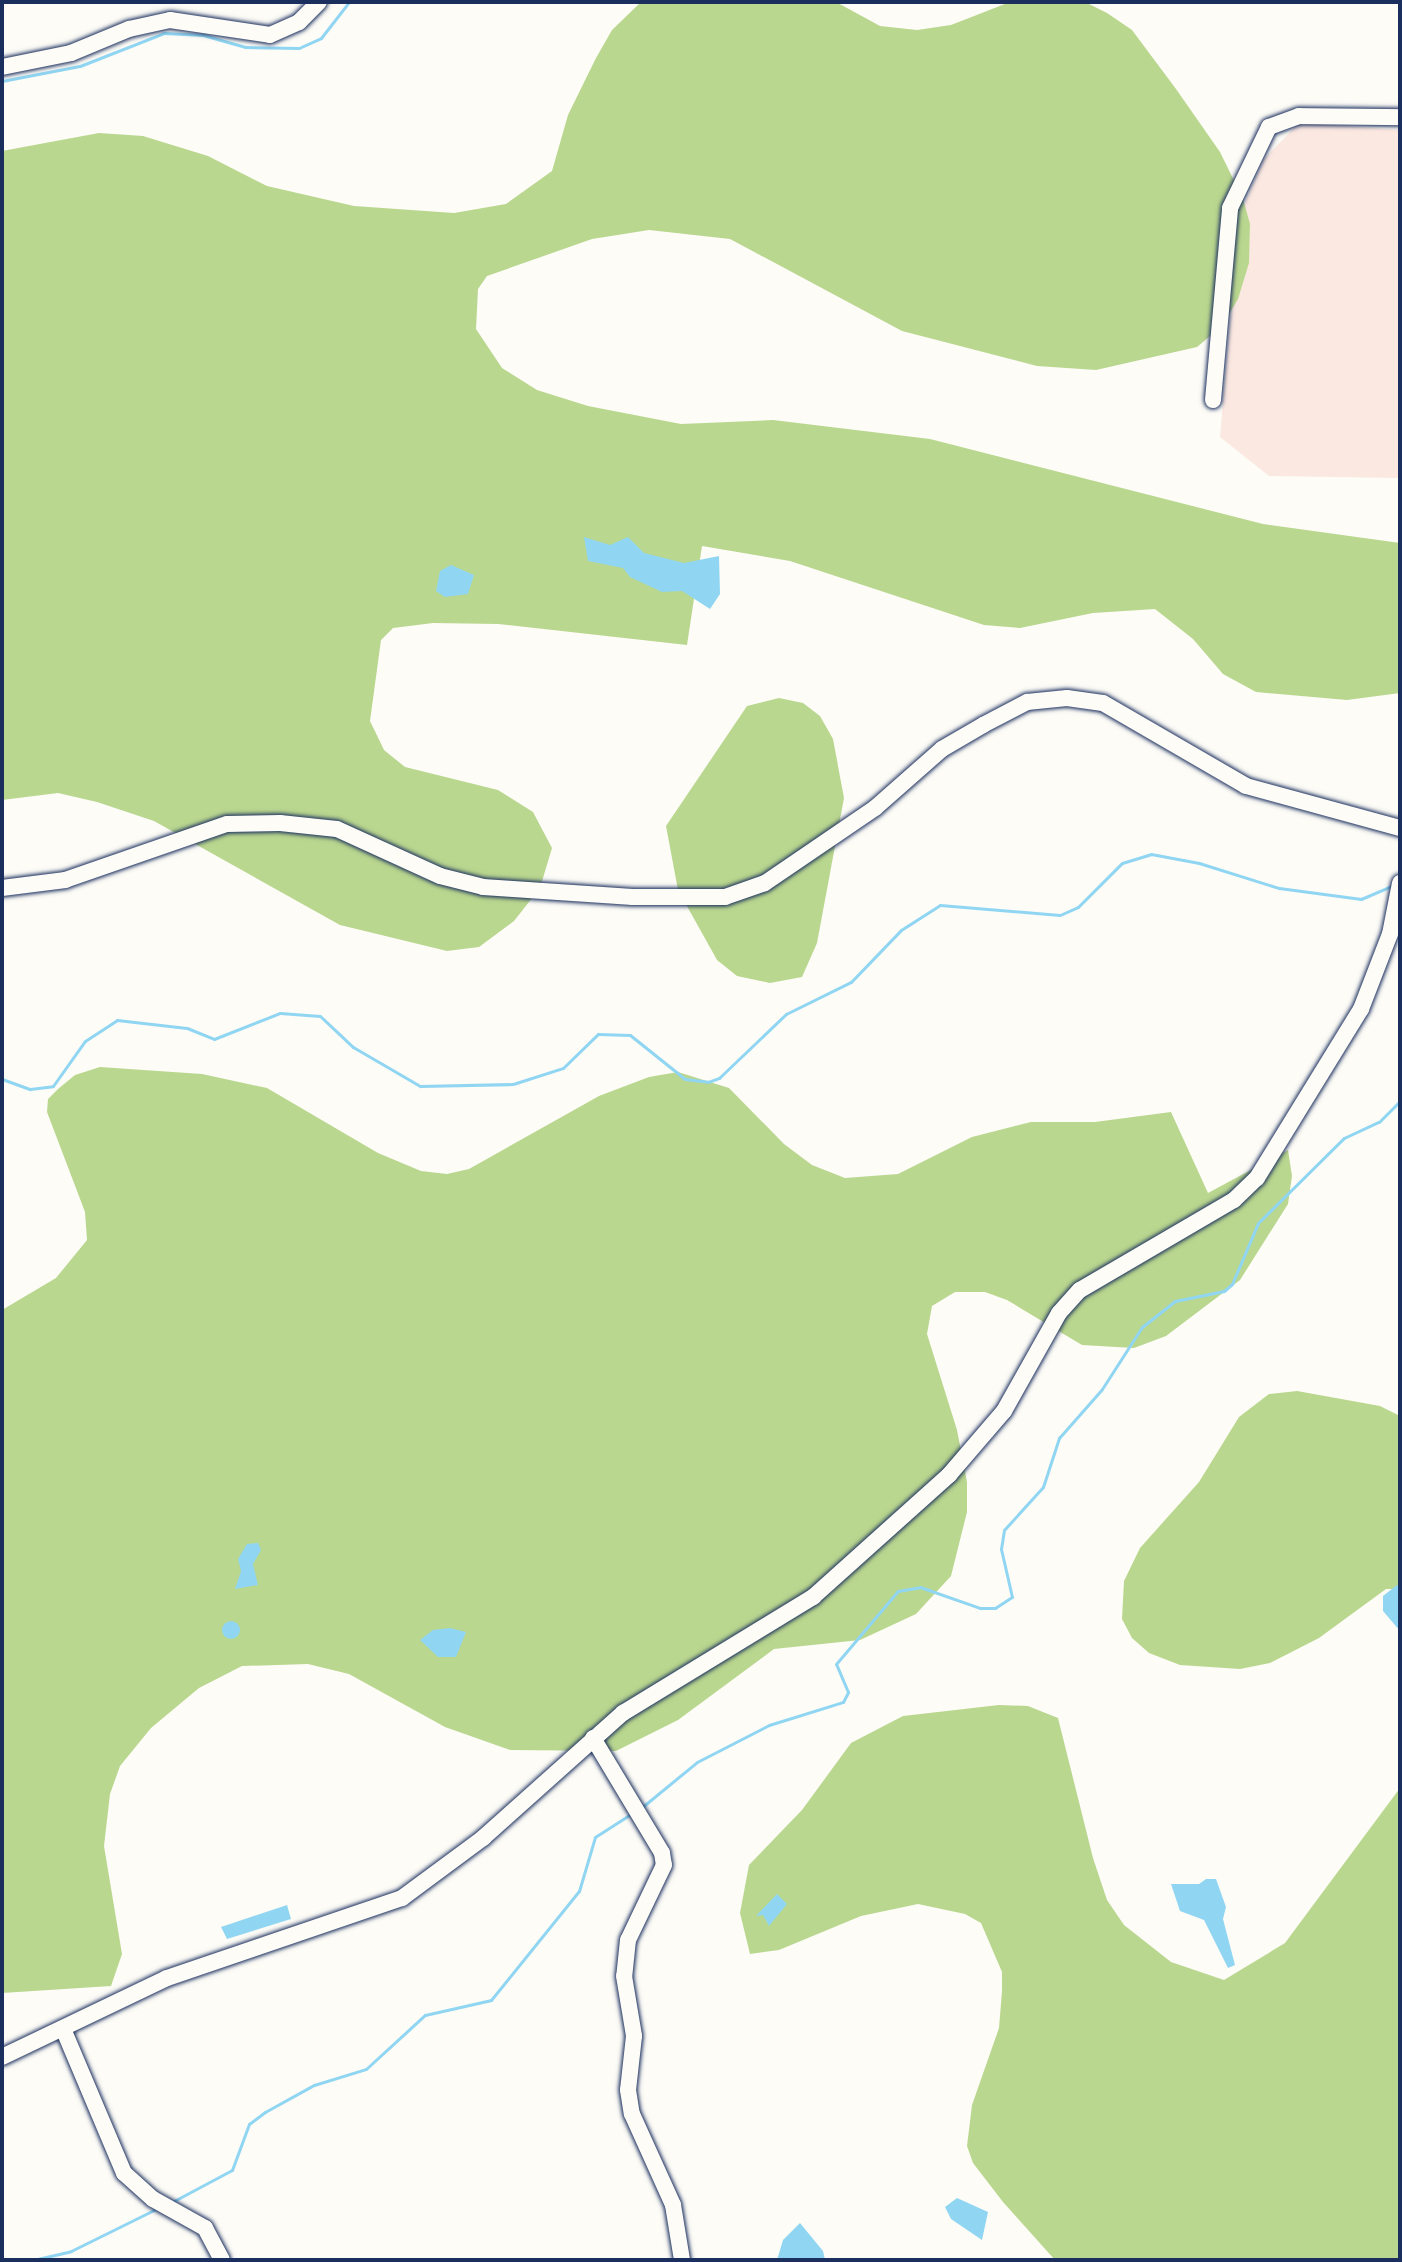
<!DOCTYPE html>
<html>
<head>
<meta charset="utf-8">
<style>
  body { margin:0 }
  #map { position:relative; width:1402px; height:2262px; overflow:hidden; background:#fdfcf7; font-family:"Architects Daughter",sans-serif }
  div>[style] { position:absolute }
  .built>* { inset:0; background:#fbe8e1 }
  .green>* { inset:0; background:#bad78f }
  .water>* { inset:0; background:#90d6f2 }
  .round { border-radius:50% }
  .stream>* { height:3px; margin:-1.5px; padding:0 1.5px; transform-origin:1.5px; border-radius:1.5px; background:#90d6f2 }
  .roads { filter:drop-shadow(0 0 2px #1b2f5e) drop-shadow(0 0 2px #1b2f5e) }
  .minor>* { height:16px; margin:-8px; padding:0 8px; transform-origin:8px; border-radius:8px; background:#fdfcf7 }
  span { translate:-50% -50%; white-space:nowrap; text-align:center; line-height:1.15; -webkit-text-stroke:6px #fdfcf7; paint-order:stroke }
  .frame { position:absolute; inset:0; border:4px solid #1b2f5e; pointer-events:none }
</style>
</head>
<body>
<div id="map">
  <div class="built">
    <i style="clip-path:polygon(1299px 123px,1400px 130px,1400px 478px,1269px 476px,1220px 437px,1239px 216px,1264px 159px)"></i>
  </div>
  <div class="green">
    <i style="clip-path:polygon(641px 2px,836px 2px,880px 26px,917px 30px,951px 25px,1010px 2px,1085px 2px,1107px 13px,1132px 30px,1176px 89px,1220px 152px,1243px 199px,1250px 224px,1249px 263px,1238px 299px,1222px 326px,1197px 347px,1096px 370px,1037px 366px,902px 331px,730px 239px,649px 230px,592px 239px,487px 276px,478px 289px,476px 329px,502px 368px,537px 390px,588px 406px,681px 424px,773px 420px,930px 439px,1263px 524px,1400px 543px,1400px 693px,1347px 700px,1256px 692px,1223px 674px,1193px 639px,1155px 609px,1093px 613px,1020px 628px,984px 625px,790px 561px,702px 546px,687px 645px,498px 624px,433px 623px,393px 628px,381px 640px,370px 721px,384px 750px,405px 767px,498px 790px,533px 812px,552px 848px,540px 888px,514px 921px,479px 947px,447px 951px,340px 925px,154px 821px,97px 802px,58px 793px,2px 800px,2px 151px,99px 133px,143px 136px,208px 156px,267px 186px,354px 206px,454px 213px,506px 204px,552px 171px,568px 115px,596px 58px,612px 30px)"></i>
    <i style="clip-path:polygon(779px 698px,803px 703px,820px 716px,833px 739px,844px 798px,817px 943px,802px 977px,770px 983px,737px 976px,717px 960px,678px 890px,666px 826px,747px 706px)"></i>
    <i style="clip-path:polygon(100px 1067px,202px 1074px,267px 1088px,378px 1153px,421px 1171px,447px 1174px,469px 1169px,599px 1096px,649px 1077px,678px 1072px,729px 1088px,784px 1144px,812px 1165px,845px 1178px,898px 1174px,972px 1137px,1031px 1122px,1095px 1122px,1171px 1112px,1208px 1193px,1288px 1150px,1292px 1176px,1288px 1204px,1240px 1280px,1166px 1336px,1134px 1348px,1082px 1345px,1007px 1300px,985px 1292px,955px 1292px,932px 1306px,927px 1334px,957px 1430px,967px 1482px,967px 1512px,951px 1576px,916px 1614px,860px 1640px,774px 1649px,678px 1720px,616px 1751px,510px 1750px,445px 1727px,349px 1674px,308px 1664px,242px 1666px,199px 1688px,151px 1728px,120px 1766px,110px 1794px,104px 1846px,122px 1954px,111px 1986px,2px 1993px,2px 1310px,56px 1278px,87px 1240px,85px 1212px,47px 1112px,48px 1099px,58px 1089px,75px 1075px)"></i>
    <i style="clip-path:polygon(1297px 1391px,1380px 1406px,1400px 1416px,1400px 1589px,1386px 1589px,1319px 1638px,1270px 1663px,1240px 1669px,1180px 1665px,1149px 1653px,1132px 1638px,1122px 1619px,1124px 1581px,1140px 1548px,1199px 1482px,1239px 1417px,1269px 1394px)"></i>
    <i style="clip-path:polygon(999px 1705px,1028px 1706px,1058px 1718px,1093px 1858px,1107px 1900px,1124px 1925px,1171px 1962px,1224px 1980px,1285px 1943px,1400px 1788px,1400px 2260px,1055px 2260px,1003px 2202px,973px 2163px,967px 2146px,972px 2105px,999px 2028px,1002px 1991px,1002px 1972px,981px 1923px,965px 1914px,918px 1904px,861px 1916px,779px 1950px,750px 1954px,740px 1913px,749px 1865px,802px 1810px,851px 1743px,903px 1716px)"></i>
  </div>
  <div class="water">
    <i style="clip-path:polygon(584px 537px,610px 545px,628px 537px,644px 553px,684px 563px,719px 556px,720px 594px,710px 609px,682px 591px,662px 592px,630px 577px,623px 568px,588px 561px)"></i>
    <i style="clip-path:polygon(451px 565px,474px 575px,468px 594px,445px 597px,436px 591px,440px 571px)"></i>
    <i style="clip-path:polygon(258px 1543px,261px 1550px,253px 1564px,258px 1585px,235px 1589px,241px 1571px,238px 1559px,247px 1544px)"></i>
    <i style="clip-path:polygon(1397px 1585px,1400px 1588px,1400px 1631px,1383px 1611px,1383px 1596px)"></i>
    <i class="round" style="left:222px;top:1621px;width:18px;height:18px"></i>
    <i style="clip-path:polygon(450px 1628px,466px 1632px,456px 1657px,438px 1657px,420px 1640px,433px 1630px)"></i>
    <i style="clip-path:polygon(1206px 1879px,1216px 1879px,1226px 1907px,1223px 1919px,1235px 1965px,1228px 1968px,1204px 1920px,1180px 1911px,1171px 1884px,1199px 1884px)"></i>
    <i style="clip-path:polygon(777px 1894px,787px 1904px,769px 1926px,763px 1915px,756px 1916px)"></i>
    <i style="clip-path:polygon(287px 1905px,291px 1919px,227px 1939px,221px 1927px)"></i>
    <i style="clip-path:polygon(957px 2198px,988px 2212px,982px 2240px,951px 2219px,945px 2207px)"></i>
    <i style="clip-path:polygon(800px 2223px,823px 2251px,825px 2260px,777px 2260px,783px 2240px)"></i>
  </div>
  <div class="stream">
    <i style="left:2px;top:81px;width:79px;rotate:-10.9deg"></i>
    <i style="left:80px;top:66px;width:90px;rotate:-21.4deg"></i>
    <i style="left:164px;top:33px;width:39px;rotate:3deg"></i>
    <i style="left:203px;top:35px;width:44px;rotate:15.9deg"></i>
    <i style="left:245px;top:47px;width:54px;rotate:1.1deg"></i>
    <i style="left:299px;top:48px;width:24px;rotate:-24deg"></i>
    <i style="left:321px;top:38px;width:46px;rotate:-52.1deg"></i>
    <i style="left:2px;top:1079px;width:30px;rotate:20deg"></i>
    <i style="left:30px;top:1089px;width:23px;rotate:-7deg"></i>
    <i style="left:53px;top:1086px;width:55px;rotate:-54.6deg"></i>
    <i style="left:85px;top:1041px;width:38px;rotate:-33deg"></i>
    <i style="left:117px;top:1020px;width:70px;rotate:6.5deg"></i>
    <i style="left:187px;top:1028px;width:29px;rotate:22deg"></i>
    <i style="left:214px;top:1039px;width:71px;rotate:-21.5deg"></i>
    <i style="left:280px;top:1013px;width:40px;rotate:4.3deg"></i>
    <i style="left:320px;top:1016px;width:45px;rotate:43.2deg"></i>
    <i style="left:353px;top:1047px;width:78px;rotate:30.2deg"></i>
    <i style="left:420px;top:1086px;width:93px;rotate:-1.2deg"></i>
    <i style="left:513px;top:1084px;width:52px;rotate:-17.7deg"></i>
    <i style="left:563px;top:1068px;width:49px;rotate:-44.2deg"></i>
    <i style="left:598px;top:1034px;width:32px;rotate:2deg"></i>
    <i style="left:630px;top:1035px;width:70px;rotate:38.7deg"></i>
    <i style="left:685px;top:1079px;width:23px;rotate:7deg"></i>
    <i style="left:708px;top:1082px;width:12px;rotate:-20deg"></i>
    <i style="left:719px;top:1078px;width:93px;rotate:-43.7deg"></i>
    <i style="left:786px;top:1014px;width:72px;rotate:-26.2deg"></i>
    <i style="left:851px;top:982px;width:72px;rotate:-46.1deg"></i>
    <i style="left:901px;top:930px;width:46px;rotate:-32.7deg"></i>
    <i style="left:940px;top:905px;width:120px;rotate:4.8deg"></i>
    <i style="left:1060px;top:915px;width:20px;rotate:-24deg"></i>
    <i style="left:1078px;top:907px;width:62px;rotate:-45deg"></i>
    <i style="left:1122px;top:863px;width:30px;rotate:-17deg"></i>
    <i style="left:1151px;top:854px;width:49px;rotate:10.6deg"></i>
    <i style="left:1199px;top:863px;width:84px;rotate:17.4deg"></i>
    <i style="left:1279px;top:888px;width:83px;rotate:7.6deg"></i>
    <i style="left:1361px;top:899px;width:36px;rotate:-23deg"></i>
    <i style="left:641px;top:1808px;width:72px;rotate:-39.4deg"></i>
    <i style="left:697px;top:1762px;width:81px;rotate:-27.2deg"></i>
    <i style="left:769px;top:1725px;width:77px;rotate:-17.3deg"></i>
    <i style="left:843px;top:1702px;width:11px;rotate:-63deg"></i>
    <i style="left:848px;top:1692px;width:30px;rotate:-113deg"></i>
    <i style="left:836px;top:1664px;width:96px;rotate:-49.7deg"></i>
    <i style="left:898px;top:1591px;width:22px;rotate:-10deg"></i>
    <i style="left:920px;top:1587px;width:64px;rotate:19.3deg"></i>
    <i style="left:980px;top:1608px;width:15px"></i>
    <i style="left:995px;top:1608px;width:20px;rotate:-33deg"></i>
    <i style="left:1012px;top:1597px;width:49px;rotate:-102.9deg"></i>
    <i style="left:1001px;top:1549px;width:19px;rotate:-81deg"></i>
    <i style="left:1004px;top:1530px;width:58px;rotate:-47.8deg"></i>
    <i style="left:1043px;top:1487px;width:52px;rotate:-71.9deg"></i>
    <i style="left:1059px;top:1438px;width:65px;rotate:-48.7deg"></i>
    <i style="left:1102px;top:1389px;width:74px;rotate:-57.2deg"></i>
    <i style="left:1142px;top:1327px;width:42px;rotate:-38.2deg"></i>
    <i style="left:1175px;top:1301px;width:50px;rotate:-11.5deg"></i>
    <i style="left:1224px;top:1291px;width:11px;rotate:-41deg"></i>
    <i style="left:1232px;top:1284px;width:66px;rotate:-66.9deg"></i>
    <i style="left:1258px;top:1223px;width:121px;rotate:-44.7deg"></i>
    <i style="left:1344px;top:1138px;width:38px;rotate:-25deg"></i>
    <i style="left:1379px;top:1122px;width:30px;rotate:-45deg"></i>
    <i style="left:172px;top:2202px;width:68px;rotate:-28.1deg"></i>
    <i style="left:232px;top:2170px;width:49px;rotate:-69.7deg"></i>
    <i style="left:249px;top:2124px;width:20px;rotate:-37deg"></i>
    <i style="left:265px;top:2112px;width:56px;rotate:-28.9deg"></i>
    <i style="left:314px;top:2085px;width:54px;rotate:-17.1deg"></i>
    <i style="left:366px;top:2069px;width:80px;rotate:-42.5deg"></i>
    <i style="left:425px;top:2015px;width:68px;rotate:-12.8deg"></i>
    <i style="left:491px;top:2000px;width:140px;rotate:-51.1deg"></i>
    <i style="left:579px;top:1891px;width:56px;rotate:-73.5deg"></i>
    <i style="left:595px;top:1837px;width:43px;rotate:-32.6deg"></i>
    <i style="left:33px;top:2260px;width:39px;rotate:-13deg"></i>
    <i style="left:71px;top:2251px;width:97px;rotate:-26.3deg"></i>
  </div>
  <div class="roads">
    <div class="minor">
      <i style="left:2px;top:67px;width:70px;rotate:-11.5deg"></i>
      <i style="left:71px;top:53px;width:63px;rotate:-22.5deg"></i>
      <i style="left:129px;top:29px;width:42px;rotate:-12.4deg"></i>
      <i style="left:170px;top:20px;width:101px;rotate:8.5deg"></i>
      <i style="left:270px;top:35px;width:32px;rotate:-24deg"></i>
      <i style="left:299px;top:22px;width:28px;rotate:-45deg"></i>
      <i style="left:1213px;top:400px;width:193px;rotate:-84.9deg"></i>
      <i style="left:1230px;top:208px;width:90px;rotate:-64.3deg"></i>
      <i style="left:1269px;top:127px;width:32px;rotate:-20deg"></i>
      <i style="left:1299px;top:116px;width:101px;rotate:0.6deg"></i>
      <i style="left:2px;top:888px;width:64px;rotate:-7.2deg"></i>
      <i style="left:65px;top:880px;width:171px;rotate:-19.1deg"></i>
      <i style="left:227px;top:824px;width:53px;rotate:-1.1deg"></i>
      <i style="left:280px;top:823px;width:57px;rotate:6deg"></i>
      <i style="left:337px;top:829px;width:113px;rotate:24.5deg"></i>
      <i style="left:440px;top:876px;width:44px;rotate:14.3deg"></i>
      <i style="left:483px;top:887px;width:150px;rotate:3.8deg"></i>
      <i style="left:633px;top:897px;width:92px"></i>
      <i style="left:725px;top:897px;width:42px;rotate:-19.3deg"></i>
      <i style="left:765px;top:883px;width:133px;rotate:-34.3deg"></i>
      <i style="left:875px;top:808px;width:89px;rotate:-41.4deg"></i>
      <i style="left:942px;top:749px;width:48px;rotate:-30.3deg"></i>
      <i style="left:983px;top:725px;width:50px;rotate:-27.6deg"></i>
      <i style="left:1027px;top:702px;width:40px;rotate:-5.7deg"></i>
      <i style="left:1067px;top:698px;width:36px;rotate:8deg"></i>
      <i style="left:1103px;top:703px;width:165px;rotate:30.1deg"></i>
      <i style="left:1246px;top:786px;width:160px;rotate:15.3deg"></i>
      <i style="left:593px;top:1738px;width:134px;rotate:59deg"></i>
      <i style="left:662px;top:1853px;width:12px;rotate:81deg"></i>
      <i style="left:664px;top:1865px;width:83px;rotate:115.6deg"></i>
      <i style="left:628px;top:1940px;width:36px;rotate:96deg"></i>
      <i style="left:624px;top:1976px;width:61px;rotate:80.5deg"></i>
      <i style="left:634px;top:2036px;width:54px;rotate:96.3deg"></i>
      <i style="left:628px;top:2090px;width:24px;rotate:81deg"></i>
      <i style="left:632px;top:2114px;width:100px;rotate:65.7deg"></i>
      <i style="left:673px;top:2205px;width:56px;rotate:80.7deg"></i>
      <i style="left:64px;top:2031px;width:154px;rotate:67.1deg"></i>
      <i style="left:124px;top:2173px;width:39px;rotate:42deg"></i>
      <i style="left:153px;top:2199px;width:60px;rotate:29.1deg"></i>
      <i style="left:205px;top:2228px;width:36px;rotate:62deg"></i>
      <i style="left:2px;top:2057px;width:183px;rotate:-25.6deg"></i>
      <i style="left:167px;top:1978px;width:248px;rotate:-18.8deg"></i>
      <i style="left:402px;top:1898px;width:101px;rotate:-36.5deg"></i>
      <i style="left:483px;top:1838px;width:188px;rotate:-41.8deg"></i>
      <i style="left:623px;top:1713px;width:223px;rotate:-31.4deg"></i>
      <i style="left:813px;top:1597px;width:183px;rotate:-41.9deg"></i>
      <i style="left:949px;top:1475px;width:84px;rotate:-49.3deg"></i>
      <i style="left:1004px;top:1411px;width:112px;rotate:-60.7deg"></i>
      <i style="left:1059px;top:1313px;width:31px;rotate:-48deg"></i>
      <i style="left:1080px;top:1290px;width:178px;rotate:-30.3deg"></i>
      <i style="left:1234px;top:1200px;width:32px;rotate:-44deg"></i>
      <i style="left:1257px;top:1178px;width:198px;rotate:-58.4deg"></i>
      <i style="left:1361px;top:1009px;width:80px;rotate:-68.9deg"></i>
      <i style="left:1390px;top:934px;width:52px;rotate:-78.9deg"></i>
    </div>
  </div>
  <div class="frame"></div>
</div>
</body>
</html>
